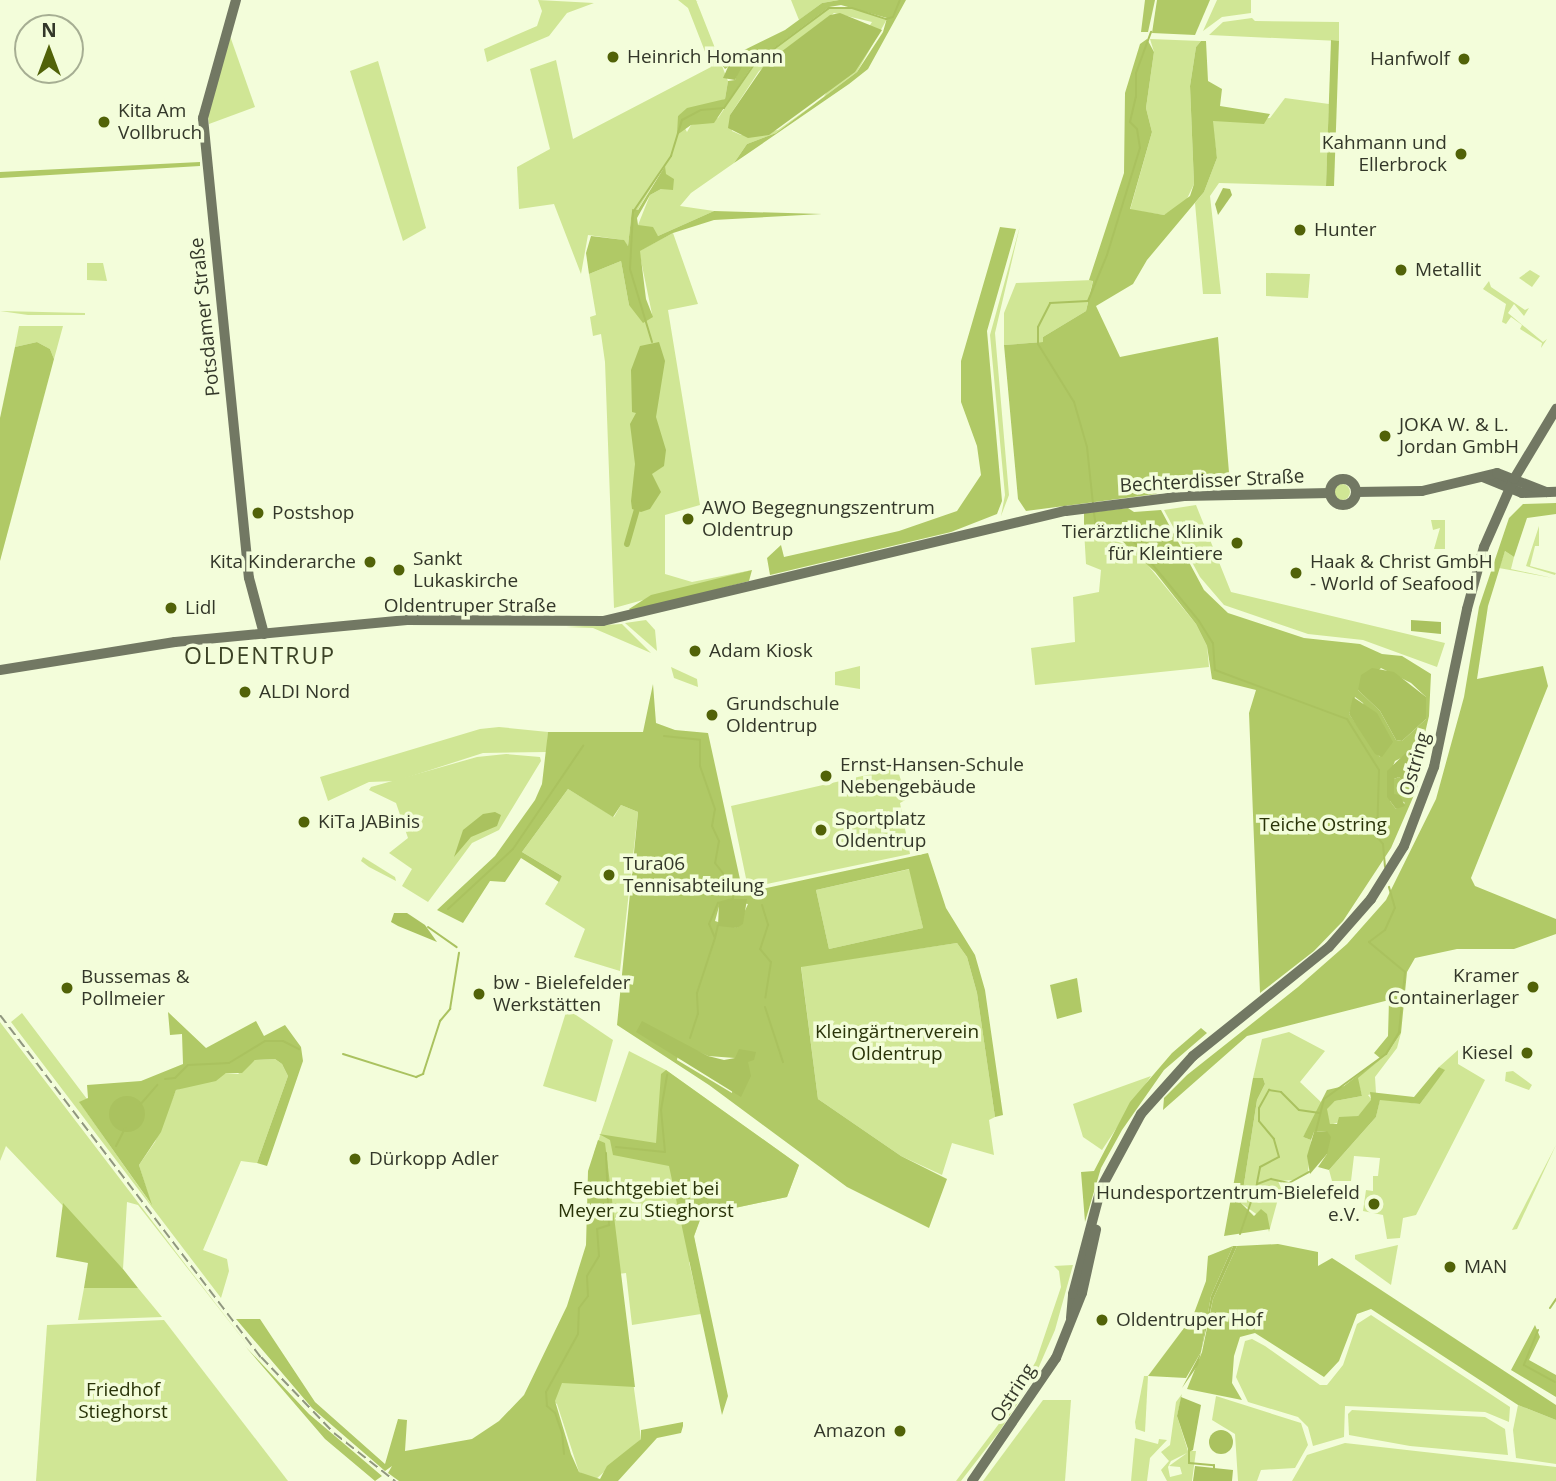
<!DOCTYPE html>
<html>
<head>
<meta charset="utf-8">
<style>
  body { margin:0 }
  #map { position:relative; width:1556px; height:1481px; overflow:hidden; background:#f3fdda; font-family:"Open Sans",sans-serif }
  div>[style] { position:absolute }
  .green>* { inset:0; background:#d0e695 }
  .round { border-radius:50% }
  .forest>* { inset:0; background:#b0c966 }
  .water>* { inset:0; background:#aac25f }
  .stream>* { height:2px; margin:-1px; padding:0 1px; transform-origin:1px; border-radius:1px; background:#aac25f }
  .canal>* { height:6px; margin:-3px; padding:0 3px; transform-origin:3px; border-radius:3px; background:#aac25f }
  .secondary>* { height:10px; margin:-5px; padding:0 5px; transform-origin:5px; border-radius:5px; background:#727863 }
  .secondary>.ring { margin:-5px; padding:0; box-sizing:content-box; background:none; border:10px solid #727863; border-radius:50% }
  .rail>* { height:2px; margin-top:-1px; transform-origin:0; background:repeating-linear-gradient(90deg,#90977f 0 10px,transparent 0 15px) }
  .dots>* { width:19px; height:19px; translate:-50% -50%; box-sizing:border-box; border:4px solid #f3fdda; border-radius:50% }
  span { translate:-50% -50%; white-space:nowrap; text-align:center; line-height:1.15; -webkit-text-stroke:7px #f3fdda; paint-order:stroke }
  .poi-label { font-size:19px; color:#333729 }
  .left { translate:0 -50%; text-align:left }
  .right { translate:-100% -50%; text-align:right }
  .street-label { font-size:19px; color:#333729 }
  .park-label { font-size:19px; color:#2a3409 }
  .quarter-label { font-size:23px; color:#3b4225; letter-spacing:2px }
  .north { position:absolute; left:14px; top:14px; width:70px; height:70px; box-sizing:border-box; background:#f3fdda; border:2px solid #a6ae93; border-radius:50%; rotate:0deg; font-size:19px; font-weight:700; line-height:28px; text-align:center; color:#333729 }
  .north::after { content:''; display:block; margin:auto; width:24px; height:32px; background:#516208; clip-path:polygon(50% 0,100% 100%,50% 72%,0 100%) }
</style>
</head>
<body>
<div id="map">
  <div class="green">
    <i style="clip-path:polygon(538px 0,594px 3px,567px 13px,549px 36px,487px 62px,484px 49px,537px 26px,542px 11px)"></i>
    <i style="clip-path:polygon(evenodd,678px 0,696px 0,728px 81px,725px 99px,678px 116px,687px 132px,691px 125px,718px 118px,755px 63px,829px 8px,852px 8px,887px 19px,857px 72px,776px 133px,747px 144px,734px 163px,691px 193px,680px 206px,714px 211px,658px 236px,638px 225px,650px 195px,661px 189px,665px 165px,637px 211px,632px 209px,628px 246px,623px 240px,588px 235px,581px 274px,554px 204px,519px 209px,517px 167px,550px 149px,530px 69px,556px 60px,573px 139px,711px 67px,688px 8px,678px 0,834px 13px,872px 22px,823px 98px,778px 130px,741px 135px,732px 131px,730px 115px,759px 71px,834px 13px)"></i>
    <i style="clip-path:polygon(791px 0,839px 0,822px 3px,799px 20px)"></i>
    <i style="clip-path:polygon(1217px 0,1251px 0,1251px 13px,1222px 17px,1203px 31px)"></i>
    <i style="clip-path:polygon(1252px 18px,1255px 21px,1339px 22px,1339px 41px,1209px 35px,1223px 22px)"></i>
    <i style="clip-path:polygon(230px 36px,255px 107px,209px 124px,208px 116px)"></i>
    <i style="clip-path:polygon(1150px 39px,1201px 41px,1196px 47px,1190px 86px,1194px 184px,1185px 203px,1164px 215px,1130px 210px,1152px 132px,1146px 108px,1154px 52px)"></i>
    <i style="clip-path:polygon(378px 61px,426px 228px,403px 241px,350px 71px)"></i>
    <i style="clip-path:polygon(1285px 98px,1329px 104px,1326px 186px,1219px 183px,1210px 196px,1221px 294px,1203px 294px,1195px 203px,1204px 192px,1217px 158px,1212px 121px,1270px 118px)"></i>
    <i style="clip-path:polygon(1020px 226px,995px 333px,1009px 495px,1001px 516px,1005px 495px,990px 335px)"></i>
    <i style="clip-path:polygon(673px 233px,698px 304px,668px 310px,700px 505px,665px 515px,665px 574px,692px 582px,752px 570px,614px 608px,605px 362px,601px 334px,593px 336px,590px 317px,596px 315px,589px 274px,621px 261px,629px 305px,652px 314px,639px 251px)"></i>
    <i style="clip-path:polygon(87px 263px,103px 263px,107px 281px,87px 280px)"></i>
    <i style="clip-path:polygon(1530px 270px,1540px 276px,1532px 287px,1519px 278px)"></i>
    <i style="clip-path:polygon(1266px 273px,1310px 274px,1308px 298px,1266px 296px)"></i>
    <i style="clip-path:polygon(1093px 280px,1086px 311px,1043px 337px,1043px 342px,1004px 345px,1004px 313px,1016px 283px)"></i>
    <i style="clip-path:polygon(1489px 281px,1491px 287px,1525px 310px,1529px 308px,1524px 316px,1514px 304px,1508px 313px,1543px 342px,1547px 339px,1541px 348px,1542px 343px,1520px 329px,1522px 325px,1511px 317px,1506px 324px,1502px 322px,1506px 304px,1483px 289px)"></i>
    <i style="clip-path:polygon(0 311px,85px 313px,85px 315px,28px 315px)"></i>
    <i style="clip-path:polygon(19px 326px,63px 326px,54px 359px,50px 349px,37px 342px,15px 347px)"></i>
    <i class="round" style="left:1334px;top:484px;width:16px;height:16px"></i>
    <i style="clip-path:polygon(1196px 505px,1231px 592px,1445px 643px,1437px 667px,1363px 640px,1308px 634px,1224px 605px,1200px 577px,1164px 510px)"></i>
    <i style="clip-path:polygon(1431px 520px,1445px 520px,1445px 549px,1434px 549px,1440px 528px,1433px 530px)"></i>
    <i style="clip-path:polygon(1539px 526px,1539px 546px,1535px 546px,1530px 566px,1556px 573px,1555px 575px,1526px 566px)"></i>
    <i style="clip-path:polygon(1084px 530px,1133px 547px,1196px 624px,1207px 646px,1209px 667px,1035px 685px,1031px 648px,1075px 642px,1073px 597px,1099px 592px,1101px 570px,1086px 564px)"></i>
    <i style="clip-path:polygon(1505px 551px,1514px 557px,1511px 569px,1553px 578px,1499px 568px)"></i>
    <i style="clip-path:polygon(646px 620px,655px 630px,657px 651px,625px 623px)"></i>
    <i style="clip-path:polygon(622px 624px,651px 653px,593px 628px,566px 627px)"></i>
    <i style="clip-path:polygon(860px 666px,860px 689px,835px 685px,835px 672px)"></i>
    <i style="clip-path:polygon(671px 667px,697px 679px,698px 687px,674px 678px)"></i>
    <i style="clip-path:polygon(499px 727px,548px 732px,547px 752px,483px 753px,396px 781px,369px 782px,328px 801px,320px 777px,480px 729px)"></i>
    <i style="clip-path:polygon(506px 754px,540px 757px,541px 761px,499px 830px,472px 843px,428px 902px,402px 886px,412px 869px,389px 853px,408px 838px,396px 803px,369px 790px,371px 787px,477px 757px)"></i>
    <i style="clip-path:polygon(897px 768px,907px 799px,900px 803px,910px 854px,748px 888px,731px 806px)"></i>
    <i style="clip-path:polygon(568px 789px,614px 817px,621px 805px,638px 812px,620px 971px,574px 957px,585px 929px,545px 904px,562px 876px,522px 852px)"></i>
    <i style="clip-path:polygon(363px 857px,395px 877px,396px 881px,369px 867px,361px 861px)"></i>
    <i style="clip-path:polygon(910px 869px,923px 928px,829px 949px,816px 890px)"></i>
    <i style="clip-path:polygon(957px 943px,967px 957px,977px 993px,995px 1117px,989px 1120px,994px 1155px,952px 1143px,942px 1175px,901px 1156px,818px 1099px,801px 966px)"></i>
    <i style="clip-path:polygon(567px 1009px,613px 1040px,596px 1102px,543px 1086px)"></i>
    <i style="clip-path:polygon(22px 1013px,87px 1099px,80px 1103px,151px 1204px,139px 1165px,155px 1142px,176px 1090px,226px 1073px,238px 1074px,255px 1060px,275px 1059px,282px 1064px,288px 1076px,257px 1163px,241px 1161px,203px 1250px,227px 1259px,229px 1271px,221px 1298px,11px 1022px)"></i>
    <i style="clip-path:polygon(0 1022px,192px 1273px,271px 1375px,138px 1205px,127px 1202px,123px 1269px,6px 1146px,0 1161px)"></i>
    <i style="clip-path:polygon(1289px 1032px,1325px 1051px,1300px 1082px,1323px 1104px,1303px 1137px,1311px 1140px,1308px 1172px,1295px 1180px,1278px 1181px,1281px 1188px,1269px 1232px,1266px 1221px,1241px 1203px,1257px 1100px,1265px 1084px,1263px 1078px,1253px 1078px,1262px 1039px)"></i>
    <i style="clip-path:polygon(1401px 1033px,1397px 1048px,1375px 1077px,1376px 1093px,1368px 1095px,1372px 1100px,1358px 1116px,1330px 1125px,1326px 1109px,1335px 1101px,1362px 1096px,1357px 1078px,1387px 1054px)"></i>
    <i style="clip-path:polygon(1458px 1050px,1458px 1064px,1485px 1080px,1416px 1215px,1403px 1218px,1400px 1238px,1387px 1239px,1383px 1215px,1363px 1211px,1366px 1190px,1373px 1191px,1373px 1176px,1378px 1176px,1380px 1158px,1354px 1156px,1351px 1181px,1332px 1181px,1329px 1170px,1376px 1117px,1380px 1099px,1420px 1104px,1444px 1070px,1439px 1067px)"></i>
    <i style="clip-path:polygon(629px 1051px,666px 1070px,799px 1165px,787px 1197px,701px 1215px,694px 1237px,698px 1260px,689px 1262px,701px 1314px,632px 1325px,626px 1273px,618px 1274px,641px 1439px,595px 1480px,579px 1472px,557px 1404px,532px 1387px,573px 1298px,589px 1242px,594px 1153px)"></i>
    <i style="clip-path:polygon(1513px 1071px,1532px 1085px,1529px 1090px,1505px 1081px,1506px 1072px)"></i>
    <i style="clip-path:polygon(1151px 1076px,1102px 1150px,1083px 1137px,1073px 1104px)"></i>
    <i style="clip-path:polygon(1556px 1145px,1517px 1229px,1512px 1230px)"></i>
    <i style="clip-path:polygon(1398px 1245px,1391px 1285px,1355px 1259px,1355px 1255px)"></i>
    <i style="clip-path:polygon(1073px 1265px,1055px 1330px,1034px 1378px,999px 1432px,961px 1481px,956px 1481px,1004px 1417px,1036px 1361px,1061px 1287px,1059px 1271px,1054px 1266px)"></i>
    <i style="clip-path:polygon(84px 1288px,138px 1288px,162px 1317px,78px 1320px)"></i>
    <i style="clip-path:polygon(1371px 1315px,1510px 1407px,1509px 1422px,1485px 1412px,1345px 1406px,1344px 1437px,1313px 1446px,1308px 1427px,1298px 1417px,1248px 1402px,1236px 1377px,1245px 1341px,1252px 1339px,1265px 1346px,1320px 1385px,1327px 1385px,1343px 1365px,1357px 1324px)"></i>
    <i style="clip-path:polygon(164px 1320px,288px 1481px,36px 1481px,47px 1325px)"></i>
    <i style="clip-path:polygon(1144px 1376px,1148px 1376px,1145px 1432px,1136px 1429px,1135px 1422px)"></i>
    <i style="clip-path:polygon(evenodd,1182px 1394px,1177px 1416px,1188px 1451px,1196px 1451px,1192px 1481px,1167px 1481px,1161px 1470px,1169px 1461px,1161px 1452px,1170px 1445px,1176px 1402px,1182px 1394px,1187px 1453px,1169px 1466px,1180px 1467px,1182px 1474px,1170px 1477px,1168px 1467px,1171px 1461px,1187px 1453px)"></i>
    <i style="clip-path:polygon(1216px 1396px,1301px 1423px,1308px 1445px,1295px 1468px,1261px 1470px,1257px 1481px,1238px 1481px,1235px 1434px,1212px 1420px)"></i>
    <i style="clip-path:polygon(1043px 1400px,1071px 1400px,1065px 1481px,983px 1481px)"></i>
    <i style="clip-path:polygon(1518px 1405px,1556px 1420px,1556px 1464px,1516px 1458px,1513px 1430px)"></i>
    <i style="clip-path:polygon(1352px 1410px,1485px 1417px,1505px 1429px,1508px 1455px,1410px 1446px,1349px 1435px,1348px 1414px)"></i>
    <i style="clip-path:polygon(1135px 1438px,1158px 1444px,1159px 1439px,1167px 1440px,1150px 1458px,1147px 1481px,1131px 1481px)"></i>
    <i style="clip-path:polygon(1345px 1443px,1556px 1467px,1556px 1481px,1292px 1481px,1307px 1455px)"></i>
  </div>
  <div class="forest">
    <i style="clip-path:polygon(839px 0,906px 0,868px 69px,849px 84px,734px 163px,747px 144px,776px 133px,857px 72px,883px 32px,887px 18px,841px 5px,829px 7px,754px 63px,714px 123px,691px 125px,677px 135px,678px 116px,687px 108px,725px 99px,728px 81px,735px 80px,743px 57px,725px 69px,720px 62px,785px 30px,822px 3px)"></i>
    <i style="clip-path:polygon(1145px 0,1155px 0,1148px 32px,1141px 32px)"></i>
    <i style="clip-path:polygon(1157px 0,1210px 0,1195px 35px,1152px 33px)"></i>
    <i style="clip-path:polygon(1147px 39px,1154px 52px,1146px 108px,1152px 132px,1130px 209px,1164px 215px,1190px 196px,1194px 184px,1190px 86px,1196px 47px,1201px 41px,1206px 41px,1208px 81px,1222px 89px,1220px 106px,1270px 114px,1264px 124px,1213px 121px,1217px 158px,1204px 192px,1147px 260px,1133px 284px,1096px 306px,1120px 357px,1218px 337px,1230px 485px,1161px 489px,1156px 494px,1026px 511px,1018px 499px,1004px 345px,1043px 342px,1043px 337px,1086px 311px,1093px 281px,1089px 280px,1124px 173px,1125px 93px,1140px 44px)"></i>
    <i style="clip-path:polygon(1331px 40px,1339px 41px,1334px 186px,1326px 186px)"></i>
    <i style="clip-path:polygon(200px 162px,200px 166px,0 178px,0 172px)"></i>
    <i style="clip-path:polygon(665px 166px,666px 174px,674px 179px,673px 190px,661px 189px,650px 195px,637px 218px,638px 225px,653px 227px,658px 236px,714px 211px,822px 214px,714px 220px,673px 233px,640px 251px,646px 299px,653px 317px,643px 323px,629px 305px,621px 261px,589px 274px,586px 253px,591px 236px,624px 240px,628px 246px,632px 209px,638px 210px)"></i>
    <i style="clip-path:polygon(1000px 227px,1016px 229px,987px 331px,1002px 501px,997px 514px,951px 532px,770px 575px,767px 558px,781px 545px,784px 557px,899px 531px,957px 511px,981px 475px,977px 446px,961px 402px,961px 361px)"></i>
    <i style="clip-path:polygon(37px 342px,50px 349px,54px 359px,0 561px,0 418px,15px 347px)"></i>
    <i style="clip-path:polygon(1556px 503px,1556px 514px,1527px 518px,1514px 557px,1505px 551px,1488px 606px,1477px 679px,1543px 666px,1548px 686px,1471px 878px,1475px 886px,1556px 919px,1556px 934px,1514px 949px,1457px 949px,1415px 958px,1407px 972px,1401px 1033px,1387px 1054px,1358px 1078px,1362px 1096px,1335px 1101px,1327px 1109px,1330px 1124px,1337px 1124px,1339px 1117px,1358px 1116px,1371px 1100px,1370px 1092px,1414px 1097px,1439px 1067px,1445px 1070px,1420px 1104px,1380px 1100px,1376px 1117px,1329px 1170px,1318px 1167px,1327px 1154px,1327px 1131px,1314px 1132px,1311px 1140px,1303px 1137px,1327px 1090px,1344px 1086px,1380px 1058px,1374px 1053px,1388px 1036px,1389px 1000px,1247px 1036px,1163px 1110px,1164px 1098px,1187px 1075px,1298px 987px,1347px 944px,1386px 900px,1436px 799px,1464px 697px,1479px 607px,1509px 518px,1523px 504px)"></i>
    <i style="clip-path:polygon(evenodd,1128px 508px,1134px 512px,1161px 510px,1204px 590px,1228px 613px,1304px 638px,1360px 644px,1382px 654px,1402px 656px,1431px 674px,1429px 716px,1413px 784px,1418px 786px,1391px 848px,1343px 921px,1314px 951px,1260px 993px,1249px 713px,1256px 690px,1212px 679px,1207px 646px,1196px 624px,1155px 572px,1119px 538px,1084px 530px,1084px 513px,1128px 508px,1381px 668px,1411px 683px,1426px 697px,1426px 719px,1402px 741px,1396px 740px,1380px 711px,1358px 690px,1381px 668px,1128px 508px,1355px 697px,1363px 703px,1380px 757px,1349px 714px,1355px 697px,1128px 508px,1415px 751px,1406px 785px,1399px 777px,1394px 779px,1394px 795px,1405px 803px,1396px 809px,1390px 801px,1389px 776px,1395px 761px,1415px 751px)"></i>
    <i style="clip-path:polygon(752px 570px,749px 581px,632px 612px,629px 609px,651px 595px)"></i>
    <i style="clip-path:polygon(evenodd,653px 684px,656px 723px,675px 730px,708px 733px,743px 893px,928px 853px,946px 908px,975px 955px,985px 990px,1003px 1115px,995px 1117px,977px 993px,967px 957px,957px 943px,801px 967px,818px 1099px,901px 1156px,947px 1179px,929px 1228px,847px 1187px,709px 1085px,617px 1025px,638px 812px,621px 805px,613px 817px,568px 789px,522px 852px,562px 876px,559px 882px,521px 858px,505px 882px,490px 881px,463px 923px,437px 910px,495px 856px,535px 800px,542px 784px,548px 732px,643px 732px,653px 684px,909px 869px,923px 928px,829px 949px,816px 890px,909px 869px,653px 684px,729px 901px,748px 904px,737px 928px,715px 921px,720px 903px,729px 901px,653px 684px,680px 1043px,708px 1056px,735px 1058px,732px 1093px,677px 1060px,680px 1043px)"></i>
    <i style="clip-path:polygon(1077px 978px,1082px 1012px,1057px 1019px,1050px 985px)"></i>
    <i style="clip-path:polygon(168px 1012px,206px 1048px,256px 1021px,264px 1036px,285px 1025px,301px 1047px,303px 1061px,267px 1166px,257px 1163px,288px 1076px,282px 1064px,275px 1059px,255px 1060px,242px 1073px,226px 1073px,216px 1081px,176px 1090px,161px 1132px,139px 1165px,152px 1205px,79px 1102px,88px 1098px,87px 1085px,141px 1081px,183px 1064px,182px 1034px,170px 1035px)"></i>
    <i style="clip-path:polygon(1201px 1028px,1207px 1033px,1164px 1070px,1122px 1130px,1101px 1168px,1085px 1222px,1081px 1172px,1094px 1171px,1130px 1102px,1172px 1053px)"></i>
    <i style="clip-path:polygon(666px 1070px,799px 1165px,787px 1197px,702px 1215px,694px 1236px,728px 1396px,722px 1415px,669px 1166px,613px 1155px,610px 1140px,599px 1134px,656px 1143px,661px 1074px)"></i>
    <i style="clip-path:polygon(1253px 1078px,1263px 1078px,1265px 1084px,1257px 1100px,1241px 1203px,1254px 1216px,1261px 1209px,1267px 1214px,1270px 1229px,1224px 1236px)"></i>
    <i style="clip-path:polygon(598px 1140px,605px 1143px,635px 1387px,562px 1383px,555px 1401px,571px 1454px,579px 1472px,600px 1479px,607px 1466px,641px 1439px,641px 1430px,683px 1422px,683px 1426px,681px 1433px,657px 1438px,618px 1481px,399px 1481px,388px 1473px,392px 1466px,385px 1471px,312px 1408px,236px 1319px,260px 1319px,315px 1402px,385px 1464px,398px 1419px,407px 1420px,405px 1451px,472px 1439px,499px 1421px,524px 1395px,567px 1306px,586px 1245px,588px 1171px)"></i>
    <i style="clip-path:polygon(63px 1203px,123px 1269px,138px 1288px,84px 1288px,88px 1263px,56px 1257px)"></i>
    <i style="clip-path:polygon(1278px 1244px,1318px 1252px,1318px 1266px,1332px 1258px,1346px 1267px,1556px 1405px,1556px 1420px,1518px 1405px,1371px 1309px,1357px 1314px,1339px 1361px,1324px 1377px,1255px 1333px,1240px 1337px,1234px 1356px,1232px 1383px,1242px 1400px,1187px 1389px,1202px 1352px,1213px 1299px,1237px 1246px)"></i>
    <i style="clip-path:polygon(1233px 1246px,1211px 1296px,1201px 1352px,1186px 1378px,1148px 1376px,1193px 1316px,1206px 1281px,1208px 1256px)"></i>
    <i style="clip-path:polygon(1535px 1325px,1540px 1337px,1529px 1360px,1556px 1375px,1556px 1397px,1511px 1370px)"></i>
    <i style="clip-path:polygon(245px 1346px,309px 1414px,382px 1476px,375px 1481px,325px 1439px)"></i>
  </div>
  <div class="water">
    <i style="clip-path:polygon(840px 13px,882px 30px,855px 72px,769px 135px,748px 138px,728px 128px,730px 115px,765px 64px,830px 15px)"></i>
    <i style="clip-path:polygon(747px 57px,735px 80px,723px 78px,728px 67px)"></i>
    <i style="clip-path:polygon(1223px 188px,1230px 189px,1232px 195px,1218px 215px,1215px 204px)"></i>
    <i style="clip-path:polygon(659px 342px,665px 361px,656px 417px,666px 450px,664px 466px,652px 474px,661px 492px,650px 509px,641px 512px,632px 509px,631px 501px,635px 464px,630px 424px,636px 413px,632px 412px,631px 370px,640px 346px)"></i>
    <i style="clip-path:polygon(1411px 620px,1441px 622px,1441px 634px,1411px 631px)"></i>
    <i style="clip-path:polygon(1372px 668px,1394px 672px,1426px 697px,1426px 719px,1402px 741px,1396px 740px,1380px 711px,1358px 690px,1361px 675px)"></i>
    <i style="clip-path:polygon(1353px 697px,1377px 713px,1393px 742px,1382px 757px,1375px 754px,1349px 714px)"></i>
    <i style="clip-path:polygon(1415px 744px,1406px 786px,1399px 777px,1394px 779px,1394px 794px,1400px 795px,1405px 806px,1396px 809px,1387px 797px,1387px 771px)"></i>
    <i style="clip-path:polygon(495px 812px,501px 815px,497px 826px,471px 837px,454px 857px,463px 830px,483px 814px)"></i>
    <i style="clip-path:polygon(733px 899px,747px 899px,743px 924px,737px 928px,718px 926px,719px 903px)"></i>
    <i style="clip-path:polygon(394px 913px,407px 913px,425px 925px,437px 942px,398px 926px,391px 922px)"></i>
    <i style="clip-path:polygon(642px 1021px,708px 1056px,724px 1060px,735px 1058px,739px 1049px,756px 1052px,754px 1060px,748px 1062px,751px 1076px,741px 1097px,636px 1032px)"></i>
    <i class="round" style="left:109px;top:1096px;width:36px;height:36px"></i>
    <i style="clip-path:polygon(1314px 1132px,1327px 1131px,1331px 1137px,1327px 1154px,1310px 1174px,1307px 1156px)"></i>
    <i style="clip-path:polygon(1233px 1246px,1237px 1246px,1213px 1299px,1198px 1365px,1182px 1388px,1201px 1352px,1211px 1296px)"></i>
    <i style="clip-path:polygon(1181px 1397px,1201px 1405px,1193px 1450px,1189px 1452px,1177px 1416px)"></i>
    <i class="round" style="left:1209px;top:1430px;width:24px;height:24px"></i>
    <i style="clip-path:polygon(1195px 1466px,1233px 1470px,1232px 1481px,1193px 1481px)"></i>
  </div>
  <div class="stream">
    <i style="left:652px;top:342px;width:76px;rotate:-106.8deg"></i>
    <i style="left:630px;top:269px;width:57px;rotate:-87deg"></i>
    <i style="left:633px;top:212px;width:68px;rotate:-55.8deg"></i>
    <i style="left:671px;top:156px;width:38px;rotate:-73deg"></i>
    <i style="left:682px;top:120px;width:21px;rotate:-28deg"></i>
    <i style="left:701px;top:110px;width:23px;rotate:-5deg"></i>
    <i style="left:724px;top:108px;width:55px;rotate:-55.4deg"></i>
    <i style="left:755px;top:63px;width:92px;rotate:-36.6deg"></i>
    <i style="left:829px;top:8px;width:23px"></i>
    <i style="left:852px;top:8px;width:36px;rotate:18deg"></i>
    <i style="left:886px;top:19px;width:7px;rotate:-16deg"></i>
    <i style="left:893px;top:17px;width:18px;rotate:-68deg"></i>
    <i style="left:1093px;top:504px;width:57px;rotate:-96deg"></i>
    <i style="left:1087px;top:447px;width:47px;rotate:-106.1deg"></i>
    <i style="left:1074px;top:402px;width:68px;rotate:-121.8deg"></i>
    <i style="left:1038px;top:344px;width:17px;rotate:-90deg"></i>
    <i style="left:1038px;top:327px;width:27px;rotate:-63deg"></i>
    <i style="left:1050px;top:303px;width:38px;rotate:-3deg"></i>
    <i style="left:1088px;top:301px;width:50px;rotate:-67.6deg"></i>
    <i style="left:1107px;top:255px;width:112px;rotate:-72.9deg"></i>
    <i style="left:1140px;top:148px;width:19px;rotate:-99deg"></i>
    <i style="left:1137px;top:129px;width:10px;rotate:-135deg"></i>
    <i style="left:1130px;top:122px;width:26px;rotate:-77deg"></i>
    <i style="left:1136px;top:97px;width:24px;rotate:-90deg"></i>
    <i style="left:1136px;top:73px;width:44px;rotate:-69.9deg"></i>
    <i style="left:1094px;top:513px;width:15px;rotate:82deg"></i>
    <i style="left:1096px;top:528px;width:34px;rotate:14deg"></i>
    <i style="left:1129px;top:536px;width:110px;rotate:50.5deg"></i>
    <i style="left:1199px;top:621px;width:26px;rotate:58deg"></i>
    <i style="left:1213px;top:643px;width:27px;rotate:86deg"></i>
    <i style="left:1215px;top:670px;width:141px;rotate:20.4deg"></i>
    <i style="left:1347px;top:719px;width:60px;rotate:57.9deg"></i>
    <i style="left:1379px;top:770px;width:67px;rotate:91.7deg"></i>
    <i style="left:1377px;top:837px;width:9px;rotate:49deg"></i>
    <i style="left:1383px;top:844px;width:23px;rotate:85deg"></i>
    <i style="left:664px;top:736px;width:36px;rotate:6deg"></i>
    <i style="left:700px;top:740px;width:26px;rotate:90deg"></i>
    <i style="left:700px;top:766px;width:46px;rotate:70.8deg"></i>
    <i style="left:715px;top:809px;width:17px;rotate:100deg"></i>
    <i style="left:712px;top:826px;width:17px;rotate:65deg"></i>
    <i style="left:719px;top:841px;width:22px;rotate:100deg"></i>
    <i style="left:715px;top:863px;width:31px;rotate:52deg"></i>
    <i style="left:734px;top:887px;width:12px;rotate:95deg"></i>
    <i style="left:762px;top:905px;width:21px;rotate:73deg"></i>
    <i style="left:768px;top:925px;width:25px;rotate:108deg"></i>
    <i style="left:760px;top:949px;width:17px;rotate:50deg"></i>
    <i style="left:771px;top:962px;width:36px;rotate:99deg"></i>
    <i style="left:448px;top:909px;width:88px;rotate:-42.7deg"></i>
    <i style="left:513px;top:849px;width:125px;rotate:-55.8deg"></i>
    <i style="left:428px;top:927px;width:35px;rotate:35deg"></i>
    <i style="left:715px;top:938px;width:13px;rotate:-77deg"></i>
    <i style="left:765px;top:1007px;width:58px;rotate:71.9deg"></i>
    <i style="left:690px;top:1038px;width:25px;rotate:-72deg"></i>
    <i style="left:698px;top:1014px;width:21px;rotate:-93deg"></i>
    <i style="left:697px;top:993px;width:58px;rotate:-71.9deg"></i>
    <i style="left:715px;top:938px;width:15px;rotate:-113deg"></i>
    <i style="left:709px;top:924px;width:23px;rotate:-67deg"></i>
    <i style="left:718px;top:903px;width:15px;rotate:-16deg"></i>
    <i style="left:343px;top:1054px;width:77px;rotate:17.5deg"></i>
    <i style="left:416px;top:1077px;width:8px;rotate:-23deg"></i>
    <i style="left:423px;top:1074px;width:56px;rotate:-72.2deg"></i>
    <i style="left:440px;top:1021px;width:16px;rotate:-50deg"></i>
    <i style="left:450px;top:1009px;width:57px;rotate:-80.9deg"></i>
    <i style="left:165px;top:1079px;width:10px;rotate:-6deg"></i>
    <i style="left:175px;top:1078px;width:18px;rotate:-45deg"></i>
    <i style="left:188px;top:1065px;width:41px;rotate:-2.8deg"></i>
    <i style="left:229px;top:1063px;width:42px;rotate:-31.4deg"></i>
    <i style="left:265px;top:1041px;width:18px"></i>
    <i style="left:283px;top:1041px;width:18px;rotate:27deg"></i>
    <i style="left:139px;top:1106px;width:28px;rotate:-49deg"></i>
    <i style="left:1316px;top:1131px;width:33px;rotate:-76deg"></i>
    <i style="left:1324px;top:1099px;width:77px;rotate:-36deg"></i>
    <i style="left:1386px;top:1054px;width:26px;rotate:-59deg"></i>
    <i style="left:1399px;top:1032px;width:60px;rotate:-84.3deg"></i>
    <i style="left:1405px;top:972px;width:47px;rotate:-140.2deg"></i>
    <i style="left:1369px;top:942px;width:20px;rotate:-37deg"></i>
    <i style="left:1385px;top:930px;width:24px;rotate:-66deg"></i>
    <i style="left:1395px;top:908px;width:22px;rotate:-106deg"></i>
    <i style="left:116px;top:1146px;width:20px;rotate:-63deg"></i>
    <i style="left:616px;top:1147px;width:49px;rotate:5.8deg"></i>
    <i style="left:665px;top:1152px;width:42px;rotate:-95.4deg"></i>
    <i style="left:661px;top:1110px;width:36px;rotate:-80deg"></i>
    <i style="left:1257px;top:1183px;width:16px;rotate:-79deg"></i>
    <i style="left:1260px;top:1167px;width:21px;rotate:-28deg"></i>
    <i style="left:1279px;top:1157px;width:19px;rotate:-106deg"></i>
    <i style="left:1274px;top:1139px;width:23px;rotate:-130deg"></i>
    <i style="left:1259px;top:1121px;width:13px;rotate:-90deg"></i>
    <i style="left:1259px;top:1108px;width:21px;rotate:-61deg"></i>
    <i style="left:1269px;top:1090px;width:12px;rotate:9deg"></i>
    <i style="left:1281px;top:1092px;width:25px;rotate:45deg"></i>
    <i style="left:1299px;top:1110px;width:21px;rotate:8deg"></i>
    <i style="left:1240px;top:1234px;width:53px;rotate:-71.2deg"></i>
    <i style="left:1257px;top:1184px;width:15px;rotate:-20deg"></i>
    <i style="left:1271px;top:1179px;width:18px;rotate:13deg"></i>
    <i style="left:1289px;top:1183px;width:23px;rotate:-29deg"></i>
    <i style="left:1550px;top:1308px;width:11px;rotate:-56deg"></i>
    <i style="left:1538px;top:1330px;width:38px;rotate:112deg"></i>
    <i style="left:1524px;top:1365px;width:35px;rotate:29deg"></i>
    <i style="left:1189px;top:1449px;width:14px;rotate:90deg"></i>
    <i style="left:1189px;top:1463px;width:25px;rotate:5deg"></i>
    <i style="left:1214px;top:1465px;width:5px;rotate:90deg"></i>
    <i style="left:564px;top:1454px;width:21px;rotate:-95deg"></i>
    <i style="left:562px;top:1433px;width:21px;rotate:-109deg"></i>
    <i style="left:555px;top:1413px;width:11px;rotate:-139deg"></i>
    <i style="left:547px;top:1406px;width:14px;rotate:-94deg"></i>
    <i style="left:546px;top:1392px;width:66px;rotate:-61.1deg"></i>
    <i style="left:578px;top:1334px;width:26px;rotate:-88deg"></i>
    <i style="left:579px;top:1308px;width:15px;rotate:-53deg"></i>
    <i style="left:588px;top:1296px;width:20px;rotate:-93deg"></i>
    <i style="left:587px;top:1276px;width:23px;rotate:-59deg"></i>
    <i style="left:599px;top:1256px;width:27px;rotate:-94deg"></i>
    <i style="left:597px;top:1229px;width:13px;rotate:-18deg"></i>
    <i style="left:609px;top:1225px;width:72px;rotate:-92.4deg"></i>
  </div>
  <div class="canal">
    <i style="left:627px;top:544px;width:40px;rotate:-74deg"></i>
  </div>
  <div class="secondary">
    <i style="left:236px;top:0;width:123px;rotate:105.6deg"></i>
    <i style="left:203px;top:118px;width:462px;rotate:84.3deg"></i>
    <i style="left:249px;top:578px;width:58px;rotate:75deg"></i>
    <i style="left:1483px;top:477px;width:42px;rotate:22.3deg"></i>
    <i style="left:1522px;top:493px;width:34px;rotate:-2deg"></i>
    <i class="ring" style="left:1330px;top:479px;width:16px;height:16px"></i>
    <i style="left:1356px;top:492px;width:66px;rotate:-0.9deg"></i>
    <i style="left:1422px;top:491px;width:77px;rotate:-13.5deg"></i>
    <i style="left:1497px;top:473px;width:53px;rotate:21.2deg"></i>
    <i style="left:0;top:670px;width:177px;rotate:-9.1deg"></i>
    <i style="left:175px;top:642px;width:233px;rotate:-5.4deg"></i>
    <i style="left:407px;top:620px;width:196px;rotate:0.3deg"></i>
    <i style="left:603px;top:621px;width:476px;rotate:-13.4deg"></i>
    <i style="left:1066px;top:511px;width:119px;rotate:-7.2deg"></i>
    <i style="left:1184px;top:496px;width:146px;rotate:-1.2deg"></i>
    <i style="left:1071px;top:1318px;width:24px;rotate:-85deg"></i>
    <i style="left:1073px;top:1294px;width:110px;rotate:-75.2deg"></i>
    <i style="left:1101px;top:1188px;width:84px;rotate:-61.6deg"></i>
    <i style="left:1141px;top:1114px;width:78px;rotate:-48.1deg"></i>
    <i style="left:1193px;top:1056px;width:174px;rotate:-38.7deg"></i>
    <i style="left:1329px;top:947px;width:64px;rotate:-48.8deg"></i>
    <i style="left:1371px;top:899px;width:62px;rotate:-58.1deg"></i>
    <i style="left:1404px;top:846px;width:85px;rotate:-69.2deg"></i>
    <i style="left:1434px;top:767px;width:161px;rotate:-78.2deg"></i>
    <i style="left:1467px;top:609px;width:64px;rotate:-74.7deg"></i>
    <i style="left:1484px;top:547px;width:74px;rotate:-66.2deg"></i>
    <i style="left:1514px;top:479px;width:82px;rotate:-59deg"></i>
    <i style="left:972px;top:1481px;width:149px;rotate:-55.7deg"></i>
    <i style="left:1056px;top:1358px;width:70px;rotate:-68.2deg"></i>
    <i style="left:1082px;top:1293px;width:65px;rotate:-77.5deg"></i>
  </div>
  <div class="rail">
    <i style="left:0;top:1015px;width:430px;rotate:52.7deg"></i>
    <i style="left:261px;top:1357px;width:105px;rotate:46.2deg"></i>
    <i style="left:334px;top:1433px;width:78px;rotate:38.2deg"></i>
  </div>
  <div class="dots">
    <i style="left:613px;top:57px;background:#516208"></i>
    <i style="left:1464px;top:59px;background:#516208"></i>
    <i style="left:104px;top:122px;background:#516208"></i>
    <i style="left:1461px;top:154px;background:#516208"></i>
    <i style="left:1300px;top:230px;background:#516208"></i>
    <i style="left:1401px;top:270px;background:#516208"></i>
    <i style="left:1385px;top:436px;background:#516208"></i>
    <i style="left:258px;top:513px;background:#516208"></i>
    <i style="left:688px;top:519px;background:#516208"></i>
    <i style="left:1237px;top:543px;background:#516208"></i>
    <i style="left:370px;top:562px;background:#516208"></i>
    <i style="left:399px;top:570px;background:#516208"></i>
    <i style="left:1296px;top:573px;background:#516208"></i>
    <i style="left:171px;top:608px;background:#516208"></i>
    <i style="left:695px;top:651px;background:#516208"></i>
    <i style="left:245px;top:692px;background:#516208"></i>
    <i style="left:712px;top:715px;background:#516208"></i>
    <i style="left:826px;top:776px;background:#516208"></i>
    <i style="left:304px;top:822px;background:#516208"></i>
    <i style="left:821px;top:830px;background:#516208"></i>
    <i style="left:609px;top:875px;background:#516208"></i>
    <i style="left:1533px;top:987px;background:#516208"></i>
    <i style="left:67px;top:988px;background:#516208"></i>
    <i style="left:479px;top:994px;background:#516208"></i>
    <i style="left:1527px;top:1053px;background:#516208"></i>
    <i style="left:355px;top:1159px;background:#516208"></i>
    <i style="left:1374px;top:1204px;background:#516208"></i>
    <i style="left:1450px;top:1267px;background:#516208"></i>
    <i style="left:1102px;top:1320px;background:#516208"></i>
    <i style="left:900px;top:1431px;background:#516208"></i>
  </div>
  <div class="poi-label">
    <span class="left" style="left:627px;top:57px">Heinrich Homann</span>
    <span class="right" style="left:1450px;top:59px">Hanfwolf</span>
    <span class="left" style="left:118px;top:122px">Kita Am<br>Vollbruch</span>
    <span class="right" style="left:1447px;top:154px">Kahmann und<br>Ellerbrock</span>
    <span class="left" style="left:1314px;top:230px">Hunter</span>
    <span class="left" style="left:1415px;top:270px">Metallit</span>
    <span class="left" style="left:1399px;top:436px">JOKA W. &amp; L.<br>Jordan GmbH</span>
    <span class="left" style="left:702px;top:519px">AWO Begegnungszentrum<br>Oldentrup</span>
    <span class="left" style="left:272px;top:513px">Postshop</span>
    <span class="right" style="left:1223px;top:543px">Tierärztliche Klinik<br>für Kleintiere</span>
    <span class="left" style="left:413px;top:570px">Sankt<br>Lukaskirche</span>
    <span class="right" style="left:356px;top:562px">Kita Kinderarche</span>
    <span class="left" style="left:1310px;top:573px">Haak &amp; Christ GmbH<br>- World of Seafood</span>
    <span class="left" style="left:185px;top:608px">Lidl</span>
    <span class="left" style="left:709px;top:651px">Adam Kiosk</span>
    <span class="left" style="left:259px;top:692px">ALDI Nord</span>
    <span class="left" style="left:726px;top:715px">Grundschule<br>Oldentrup</span>
    <span class="left" style="left:840px;top:776px">Ernst-Hansen-Schule<br>Nebengebäude</span>
    <span class="left" style="left:835px;top:830px">Sportplatz<br>Oldentrup</span>
    <span class="left" style="left:318px;top:822px">KiTa JABinis</span>
    <span class="left" style="left:623px;top:875px">Tura06<br>Tennisabteilung</span>
    <span class="right" style="left:1519px;top:987px">Kramer<br>Containerlager</span>
    <span class="left" style="left:81px;top:988px">Bussemas &amp;<br>Pollmeier</span>
    <span class="left" style="left:493px;top:994px">bw - Bielefelder<br>Werkstätten</span>
    <span class="right" style="left:1513px;top:1053px">Kiesel</span>
    <span class="left" style="left:369px;top:1159px">Dürkopp Adler</span>
    <span class="right" style="left:1360px;top:1204px">Hundesportzentrum-Bielefeld<br>e.V.</span>
    <span class="left" style="left:1464px;top:1267px">MAN</span>
    <span class="left" style="left:1116px;top:1320px">Oldentruper Hof</span>
    <span class="right" style="left:886px;top:1431px">Amazon</span>
  </div>
  <div class="street-label">
    <span style="left:205px;top:317px;rotate:-96deg">Potsdamer Straße</span>
    <span style="left:1212px;top:481px;rotate:-3deg">Bechterdisser Straße</span>
    <span style="left:470px;top:606px">Oldentruper Straße</span>
    <span style="left:1415px;top:764px;rotate:-74deg">Ostring</span>
    <span style="left:1013px;top:1393px;rotate:-57deg">Ostring</span>
  </div>
  <div class="park-label">
    <span style="left:1323px;top:825px">Teiche Ostring</span>
    <span style="left:897px;top:1043px">Kleingärtnerverein<br>Oldentrup</span>
    <span style="left:646px;top:1200px">Feuchtgebiet bei<br>Meyer zu Stieghorst</span>
    <span style="left:123px;top:1401px">Friedhof<br>Stieghorst</span>
  </div>
  <div class="quarter-label">
    <span style="left:260px;top:655px">OLDENTRUP</span>
  </div>
  <div class="north">N</div>
</div>
</body>
</html>
